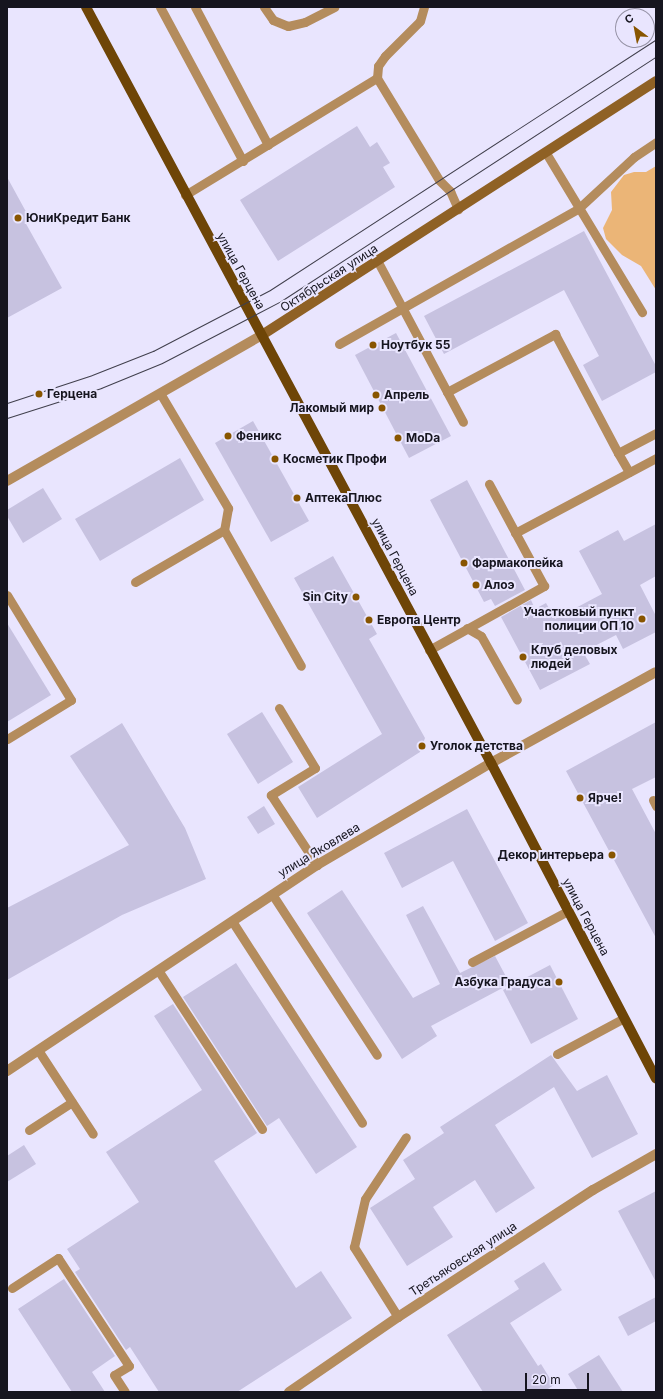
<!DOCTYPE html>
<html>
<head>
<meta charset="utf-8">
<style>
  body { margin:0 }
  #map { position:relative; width:663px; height:1399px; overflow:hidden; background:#e9e5fe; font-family:Inter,sans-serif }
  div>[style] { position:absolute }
  .green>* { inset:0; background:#ebb577 }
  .building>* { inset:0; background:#c7c2e0 }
  .service>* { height:9px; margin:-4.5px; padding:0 4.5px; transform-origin:4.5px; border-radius:4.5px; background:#b48c5d }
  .minor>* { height:10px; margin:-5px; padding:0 5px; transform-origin:5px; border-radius:5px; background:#b48c5d }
  .tertiary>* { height:10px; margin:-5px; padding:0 5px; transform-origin:5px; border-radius:5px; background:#b48c5d }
  .secondary>* { height:10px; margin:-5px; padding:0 5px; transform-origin:5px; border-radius:5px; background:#8f6125 }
  .primary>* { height:10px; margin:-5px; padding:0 5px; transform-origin:5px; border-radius:5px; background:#6e4507 }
  .tram>* { height:1px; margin:-0.5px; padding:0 0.5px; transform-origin:0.5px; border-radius:0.5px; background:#403f4c }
  .dots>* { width:11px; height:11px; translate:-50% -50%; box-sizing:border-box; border:2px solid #e9e5fe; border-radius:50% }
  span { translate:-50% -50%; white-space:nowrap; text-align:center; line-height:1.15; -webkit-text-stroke:4px #e9e5fe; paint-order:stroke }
  .poi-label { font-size:12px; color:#16151f; font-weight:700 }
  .left { translate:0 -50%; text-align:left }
  .right { translate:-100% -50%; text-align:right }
  .street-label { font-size:12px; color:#16151f }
  .frame { position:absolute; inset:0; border:8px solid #16151f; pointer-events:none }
  .north { position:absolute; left:615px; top:8px; width:40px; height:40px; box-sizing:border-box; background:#e9e5fe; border:1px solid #9592a5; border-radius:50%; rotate:328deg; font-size:11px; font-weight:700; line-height:16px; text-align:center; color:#16151f }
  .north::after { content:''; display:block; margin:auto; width:14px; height:18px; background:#850; clip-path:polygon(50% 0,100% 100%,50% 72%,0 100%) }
  .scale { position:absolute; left:525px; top:1373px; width:64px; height:18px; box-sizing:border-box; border:2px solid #16151f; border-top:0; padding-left:5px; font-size:12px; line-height:14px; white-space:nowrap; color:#16151f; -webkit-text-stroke:3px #e9e5fe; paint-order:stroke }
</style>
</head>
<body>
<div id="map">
  <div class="green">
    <i style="clip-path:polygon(656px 166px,656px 290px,641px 266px,622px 255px,606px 239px,603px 228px,612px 210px,611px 192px,624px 175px,634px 172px,646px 172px)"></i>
  </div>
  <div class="building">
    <i style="clip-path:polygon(357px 126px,370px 147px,377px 142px,390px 163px,383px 167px,395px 187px,278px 261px,240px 200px)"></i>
    <i style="clip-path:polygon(7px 177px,30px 219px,25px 222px,62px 288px,7px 318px)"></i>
    <i style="clip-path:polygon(584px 231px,656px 366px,656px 372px,602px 401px,583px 365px,599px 356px,564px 290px,444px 354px,424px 316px)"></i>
    <i style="clip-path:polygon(396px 333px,451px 436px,409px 458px,355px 355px)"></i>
    <i style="clip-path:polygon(253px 421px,309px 521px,271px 542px,215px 443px)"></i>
    <i style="clip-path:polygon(180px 458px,204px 500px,100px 561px,75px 519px)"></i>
    <i style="clip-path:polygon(467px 480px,525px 590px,495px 606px,491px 599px,484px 602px,430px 500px)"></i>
    <i style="clip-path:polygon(43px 488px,62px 519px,23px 543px,7px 516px,7px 510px)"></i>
    <i style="clip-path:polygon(656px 524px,656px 576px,640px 585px,656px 616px,656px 632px,623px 649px,616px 635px,583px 652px,590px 664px,540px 690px,501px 617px,531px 600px,535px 609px,546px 603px,555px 619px,602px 594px,579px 551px,618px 530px,624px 541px)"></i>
    <i style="clip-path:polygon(333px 556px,377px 634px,369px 639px,425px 738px,420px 752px,317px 818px,298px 787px,382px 734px,294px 578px)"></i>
    <i style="clip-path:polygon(7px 623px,51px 695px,7px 722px)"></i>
    <i style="clip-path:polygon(262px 712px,293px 762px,258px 784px,227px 734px)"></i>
    <i style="clip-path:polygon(656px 722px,656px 777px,632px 789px,656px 834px,656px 938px,566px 771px)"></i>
    <i style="clip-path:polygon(122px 723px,185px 828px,206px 879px,122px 915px,7px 980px,7px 908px,129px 845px,70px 756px)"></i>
    <i style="clip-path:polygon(264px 806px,275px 824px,258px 834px,247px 817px)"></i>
    <i style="clip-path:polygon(467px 809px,528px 923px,495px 941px,453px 861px,402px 888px,384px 853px)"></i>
    <i style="clip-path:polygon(342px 890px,413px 998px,440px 984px,406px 915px,423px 906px,460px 973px,495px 956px,510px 984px,431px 1026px,437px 1036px,402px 1059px,307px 913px)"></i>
    <i style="clip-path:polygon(236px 963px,357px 1147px,316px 1174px,279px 1118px,267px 1126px,183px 997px)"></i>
    <i style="clip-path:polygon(550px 965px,578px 1019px,531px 1044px,503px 990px)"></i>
    <i style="clip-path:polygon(173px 1004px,257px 1133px,214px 1161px,296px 1288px,321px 1271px,352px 1318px,237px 1392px,159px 1392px,130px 1347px,126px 1350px,75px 1272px,80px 1269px,67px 1249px,139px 1202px,106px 1152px,202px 1090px,154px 1016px)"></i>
    <i style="clip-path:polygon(551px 1055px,577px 1091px,607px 1075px,638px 1134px,592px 1158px,554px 1087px,495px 1125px,535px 1188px,496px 1213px,475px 1180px,433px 1207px,453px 1237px,407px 1266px,370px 1208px,415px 1179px,403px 1160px,444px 1133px,440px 1127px)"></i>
    <i style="clip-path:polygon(24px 1145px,36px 1164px,7px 1182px,7px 1156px)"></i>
    <i style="clip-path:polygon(656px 1191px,656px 1282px,618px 1211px)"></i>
    <i style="clip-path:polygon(544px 1262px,562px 1290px,510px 1323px,538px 1366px,541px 1364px,554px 1385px,543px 1392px,483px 1392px,447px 1335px,519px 1289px,514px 1281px)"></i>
    <i style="clip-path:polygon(64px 1279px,115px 1356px,92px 1372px,105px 1392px,72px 1392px,18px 1309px)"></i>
    <i style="clip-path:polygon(656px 1297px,656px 1321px,628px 1336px,618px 1317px)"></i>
    <i style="clip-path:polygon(599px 1355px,623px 1392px,579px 1392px,568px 1374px)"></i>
  </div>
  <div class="service">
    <i style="left:160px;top:7px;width:175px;rotate:61.7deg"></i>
    <i style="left:195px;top:7px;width:156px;rotate:62.1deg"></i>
    <i style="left:264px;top:7px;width:16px;rotate:55deg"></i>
    <i style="left:273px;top:20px;width:16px;rotate:22deg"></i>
    <i style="left:288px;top:26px;width:17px;rotate:-13deg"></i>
    <i style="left:305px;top:22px;width:33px;rotate:-27deg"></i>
    <i style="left:377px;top:78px;width:12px;rotate:-85deg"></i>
    <i style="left:378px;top:66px;width:12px;rotate:-55deg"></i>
    <i style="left:385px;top:56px;width:49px;rotate:-45deg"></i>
    <i style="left:420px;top:21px;width:15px;rotate:-74deg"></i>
    <i style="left:546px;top:153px;width:186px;rotate:58.9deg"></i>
    <i style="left:185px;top:195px;width:225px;rotate:-31.4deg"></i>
    <i style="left:377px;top:78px;width:119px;rotate:58.7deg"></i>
    <i style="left:439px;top:180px;width:16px;rotate:45deg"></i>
    <i style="left:450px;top:191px;width:20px;rotate:66deg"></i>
    <i style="left:378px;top:262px;width:181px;rotate:62deg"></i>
    <i style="left:339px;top:344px;width:276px;rotate:-29.5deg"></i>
    <i style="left:579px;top:208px;width:75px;rotate:-42.8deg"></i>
    <i style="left:634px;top:157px;width:27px;rotate:-34deg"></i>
    <i style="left:447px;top:392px;width:123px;rotate:-28.2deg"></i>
    <i style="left:555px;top:334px;width:135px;rotate:62.1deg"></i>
    <i style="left:160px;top:393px;width:134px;rotate:59.4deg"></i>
    <i style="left:228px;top:508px;width:22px;rotate:100deg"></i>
    <i style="left:224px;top:530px;width:156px;rotate:60.5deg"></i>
    <i style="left:629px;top:472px;width:22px;rotate:-120deg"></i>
    <i style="left:618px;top:453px;width:43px;rotate:-27.8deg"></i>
    <i style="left:515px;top:533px;width:160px;rotate:-28deg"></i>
    <i style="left:135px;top:582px;width:103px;rotate:-30.3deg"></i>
    <i style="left:7px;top:595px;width:123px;rotate:58.6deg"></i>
    <i style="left:71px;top:700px;width:75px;rotate:148.6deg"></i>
    <i style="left:467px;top:628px;width:16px;rotate:30deg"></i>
    <i style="left:481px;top:636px;width:73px;rotate:60.6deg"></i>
    <i style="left:429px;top:650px;width:132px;rotate:-29.1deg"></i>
    <i style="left:544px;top:586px;width:116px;rotate:-118.3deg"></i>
    <i style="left:279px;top:708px;width:70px;rotate:59deg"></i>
    <i style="left:315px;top:768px;width:52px;rotate:148.5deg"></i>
    <i style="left:271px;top:795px;width:84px;rotate:56.7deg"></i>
    <i style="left:653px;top:800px;width:7px;rotate:63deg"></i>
    <i style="left:272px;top:894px;width:192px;rotate:56.9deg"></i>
    <i style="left:232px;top:921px;width:240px;rotate:57.2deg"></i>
    <i style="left:472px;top:962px;width:109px;rotate:-28deg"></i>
    <i style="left:158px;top:970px;width:190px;rotate:56.8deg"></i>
    <i style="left:38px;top:1050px;width:100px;rotate:56.8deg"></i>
    <i style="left:557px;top:1054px;width:76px;rotate:-28.2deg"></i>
    <i style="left:29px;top:1130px;width:51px;rotate:-33.1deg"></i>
    <i style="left:12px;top:1288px;width:55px;rotate:-33.1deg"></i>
    <i style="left:58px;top:1258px;width:129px;rotate:56.7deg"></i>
    <i style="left:129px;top:1366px;width:17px;rotate:149deg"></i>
    <i style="left:114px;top:1375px;width:20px;rotate:57deg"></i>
    <i style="left:398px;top:1317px;width:83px;rotate:-122.2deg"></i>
    <i style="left:354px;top:1247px;width:49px;rotate:-77.1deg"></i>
    <i style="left:365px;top:1199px;width:74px;rotate:-56.5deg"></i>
  </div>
  <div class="minor">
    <i style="left:289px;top:1392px;width:132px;rotate:-34.5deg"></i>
    <i style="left:398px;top:1317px;width:233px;rotate:-33.1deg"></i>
    <i style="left:593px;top:1190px;width:73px;rotate:-29.7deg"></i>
  </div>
  <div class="tertiary">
    <i style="left:7px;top:481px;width:294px;rotate:-29.8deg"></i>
    <i style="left:7px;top:1071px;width:372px;rotate:-33.6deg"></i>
    <i style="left:317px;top:865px;width:202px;rotate:-30.4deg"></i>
    <i style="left:491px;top:763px;width:188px;rotate:-28.9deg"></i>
  </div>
  <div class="secondary">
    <i style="left:262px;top:335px;width:469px;rotate:-32.8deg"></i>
  </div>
  <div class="primary">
    <i style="left:86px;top:7px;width:858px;rotate:61.82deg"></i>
    <i style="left:491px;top:763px;width:356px;rotate:62.4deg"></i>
  </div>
  <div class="tram">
    <i style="left:7px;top:403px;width:89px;rotate:-18.2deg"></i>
    <i style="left:92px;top:375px;width:66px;rotate:-21.5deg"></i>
    <i style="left:153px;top:351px;width:132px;rotate:-27.5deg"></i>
    <i style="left:270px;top:290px;width:460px;rotate:-33deg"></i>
    <i style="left:7px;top:418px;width:99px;rotate:-17.7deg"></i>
    <i style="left:101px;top:388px;width:66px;rotate:-22.3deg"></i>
    <i style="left:162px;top:363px;width:134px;rotate:-27.5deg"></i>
    <i style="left:281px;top:301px;width:447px;rotate:-33.1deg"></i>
  </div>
  <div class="dots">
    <i style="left:18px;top:218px;background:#850"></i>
    <i style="left:373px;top:345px;background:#850"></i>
    <i style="left:39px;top:394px;background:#850"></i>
    <i style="left:376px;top:395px;background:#850"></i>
    <i style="left:382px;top:408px;background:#850"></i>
    <i style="left:228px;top:436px;background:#850"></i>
    <i style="left:398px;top:438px;background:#850"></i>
    <i style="left:275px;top:459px;background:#850"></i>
    <i style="left:297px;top:498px;background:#850"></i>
    <i style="left:464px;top:563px;background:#850"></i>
    <i style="left:476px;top:585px;background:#850"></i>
    <i style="left:356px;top:597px;background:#850"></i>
    <i style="left:642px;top:619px;background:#850"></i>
    <i style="left:369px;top:620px;background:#850"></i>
    <i style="left:523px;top:657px;background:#850"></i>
    <i style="left:422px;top:746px;background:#850"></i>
    <i style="left:580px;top:798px;background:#850"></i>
    <i style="left:612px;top:855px;background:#850"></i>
    <i style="left:559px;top:982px;background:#850"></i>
  </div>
  <div class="poi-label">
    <span class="left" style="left:26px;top:218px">ЮниКредит Банк</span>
    <span class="left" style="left:381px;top:345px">Ноутбук 55</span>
    <span class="left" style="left:47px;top:394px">Герцена</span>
    <span class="left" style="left:384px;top:395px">Апрель</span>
    <span class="right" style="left:374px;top:408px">Лакомый мир</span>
    <span class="left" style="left:236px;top:436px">Феникс</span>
    <span class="left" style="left:406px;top:438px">МоDa</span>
    <span class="left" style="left:283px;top:459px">Косметик Профи</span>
    <span class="left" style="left:305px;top:498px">АптекаПлюс</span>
    <span class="left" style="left:472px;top:563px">Фармакопейка</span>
    <span class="left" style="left:484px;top:585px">Алоэ</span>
    <span class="right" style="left:348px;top:597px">Sin City</span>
    <span class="right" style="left:634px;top:619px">Участковый пункт<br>полиции ОП 10</span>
    <span class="left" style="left:377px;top:620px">Европа Центр</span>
    <span class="left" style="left:531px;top:657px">Клуб деловых<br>людей</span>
    <span class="left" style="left:430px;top:746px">Уголок детства</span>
    <span class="left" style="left:588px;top:798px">Ярче!</span>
    <span class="right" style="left:604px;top:855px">Декор интерьера</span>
    <span class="right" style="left:551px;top:982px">Азбука Градуса</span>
  </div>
  <div class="street-label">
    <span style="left:241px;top:271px;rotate:61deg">улица Герцена</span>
    <span style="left:329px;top:278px;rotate:-33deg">Октябрьская улица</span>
    <span style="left:395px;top:557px;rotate:62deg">улица Герцена</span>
    <span style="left:319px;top:850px;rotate:-31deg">улица Яковлева</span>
    <span style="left:586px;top:917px;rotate:62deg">улица Герцена</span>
    <span style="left:463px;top:1259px;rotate:-33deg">Третьяковская улица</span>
  </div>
  <div class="frame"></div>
  <div class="north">С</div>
  <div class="scale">20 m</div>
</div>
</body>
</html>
